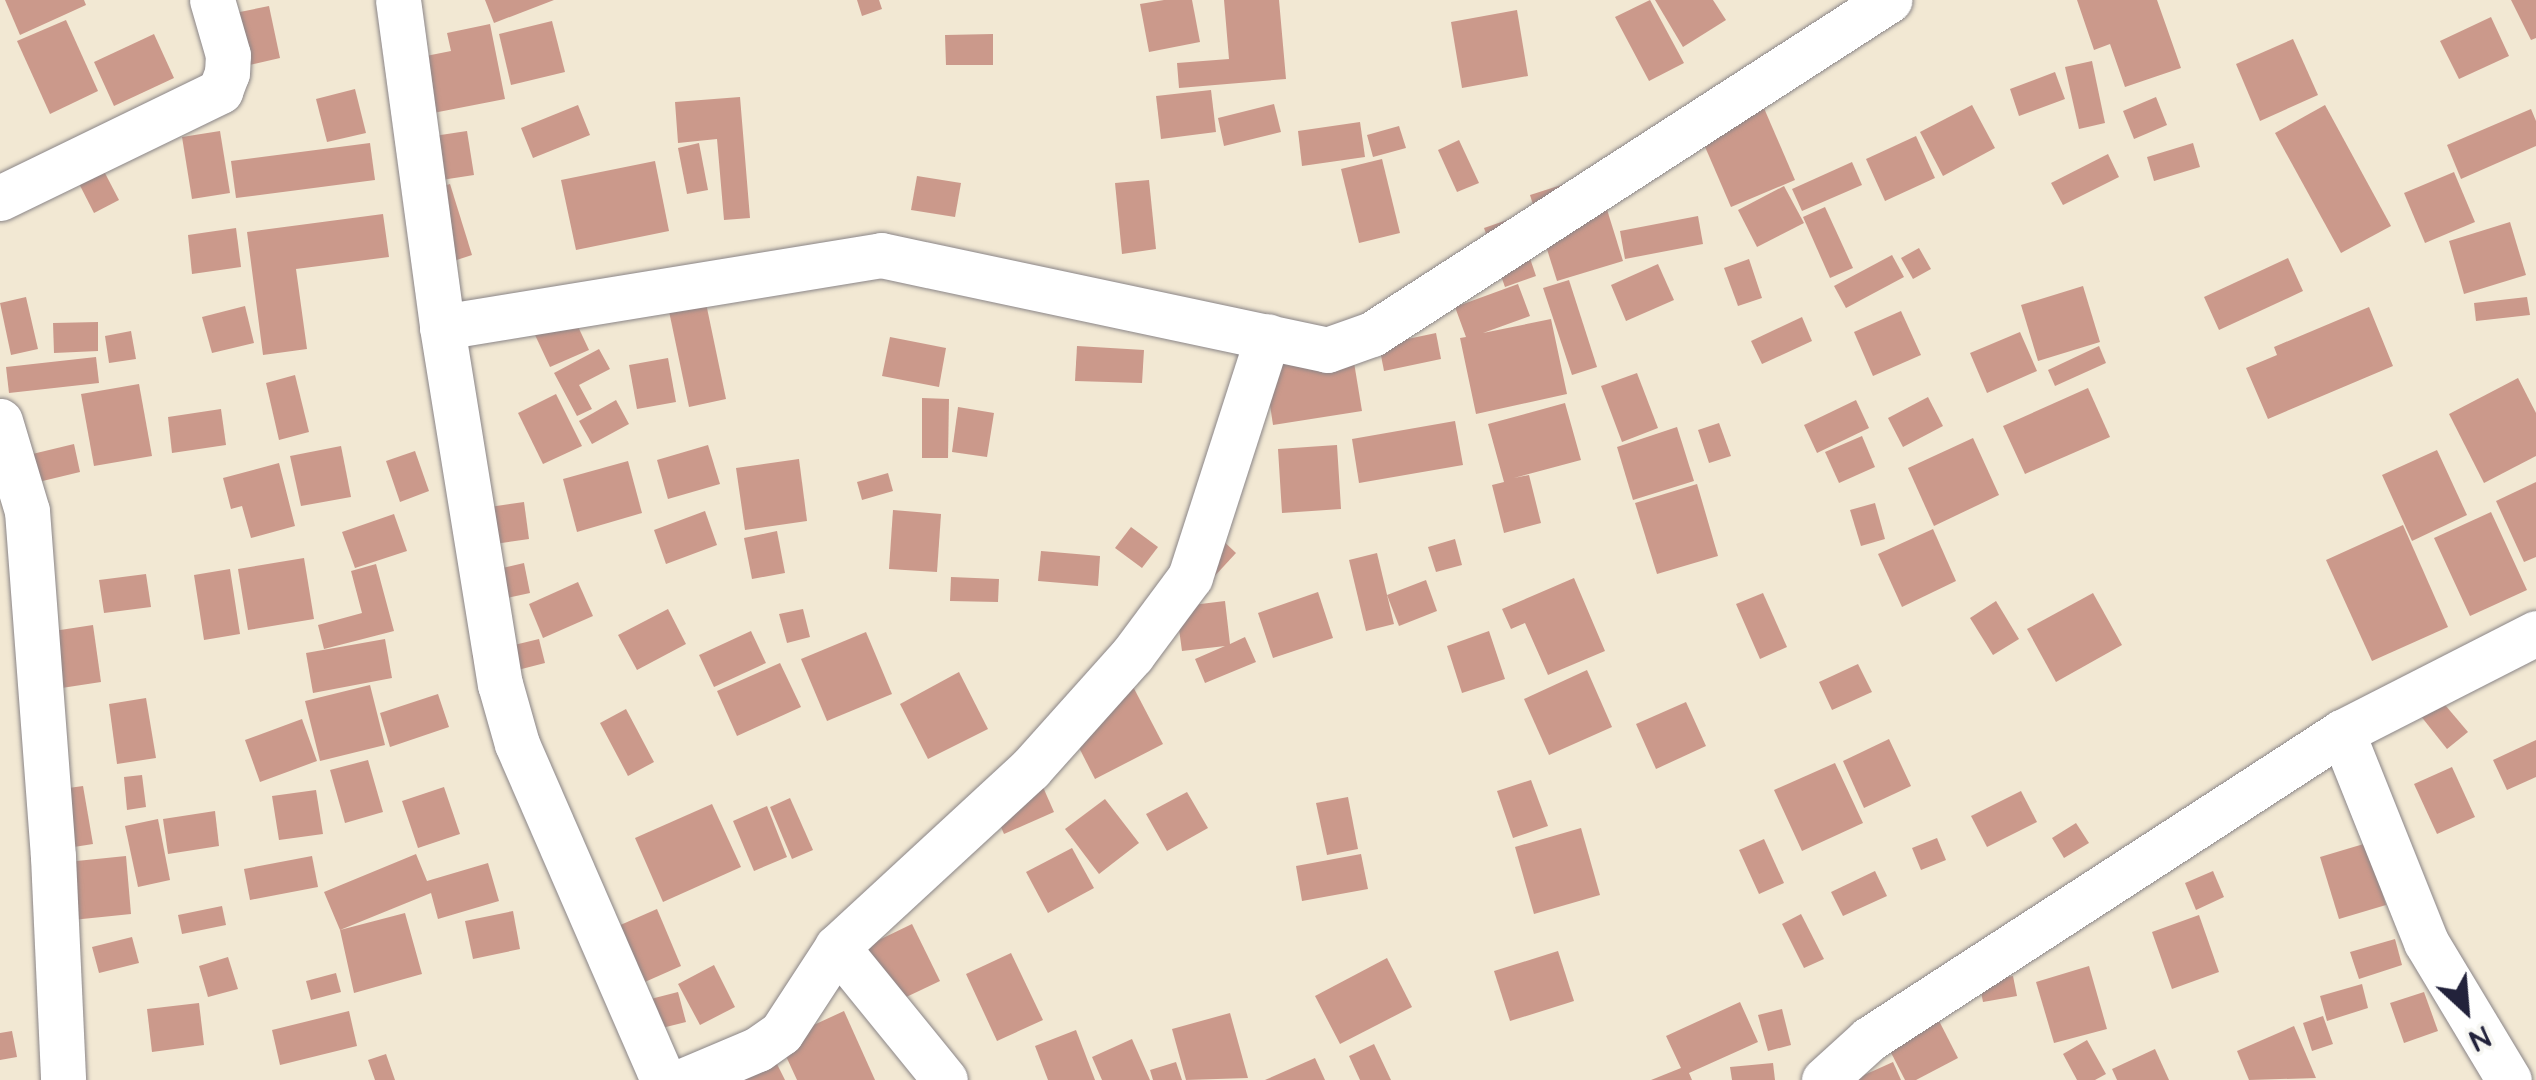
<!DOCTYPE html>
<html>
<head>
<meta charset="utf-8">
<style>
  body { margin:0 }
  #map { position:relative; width:2536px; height:1080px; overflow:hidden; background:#f2e8d3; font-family:"Architects Daughter",sans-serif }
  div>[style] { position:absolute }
  .building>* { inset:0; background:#cb998b }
  .roads { filter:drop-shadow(0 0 2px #8a8587) drop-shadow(0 0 2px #8a8587) }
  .minor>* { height:45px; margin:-22.5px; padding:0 22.5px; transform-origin:22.5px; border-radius:22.5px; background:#fff }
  span { translate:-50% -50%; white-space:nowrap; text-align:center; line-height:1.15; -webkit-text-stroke:8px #f6f6f2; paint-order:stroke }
  .north { position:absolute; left:2416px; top:960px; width:100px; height:100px; -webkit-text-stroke:8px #f6f6f2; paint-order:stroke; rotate:154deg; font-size:28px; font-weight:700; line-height:40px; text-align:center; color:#22223b }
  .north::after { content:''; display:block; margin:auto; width:35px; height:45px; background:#22223b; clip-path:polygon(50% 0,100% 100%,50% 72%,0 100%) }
</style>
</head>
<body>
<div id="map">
  <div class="building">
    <i style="clip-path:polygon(5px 0,84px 0,86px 5px,20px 35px)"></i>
    <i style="clip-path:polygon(485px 0,554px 0,494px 23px)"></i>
    <i style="clip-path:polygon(857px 0,879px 0,882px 9px,862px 16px)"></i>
    <i style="clip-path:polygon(1164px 0,1192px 0,1200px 42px,1149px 52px,1140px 4px)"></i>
    <i style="clip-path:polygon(1224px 0,1279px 0,1286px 79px,1179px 88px,1177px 63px,1229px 59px)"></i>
    <i style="clip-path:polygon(1650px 0,1684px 63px,1649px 81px,1615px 17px)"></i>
    <i style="clip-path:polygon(1655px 0,1713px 0,1726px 20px,1683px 47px)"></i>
    <i style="clip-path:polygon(2077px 0,2157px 0,2181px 68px,2125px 87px,2110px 44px,2094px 50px)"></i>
    <i style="clip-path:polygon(2511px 0,2536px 0,2536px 38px,2531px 40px)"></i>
    <i style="clip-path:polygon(269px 6px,280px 58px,236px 68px,225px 15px)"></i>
    <i style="clip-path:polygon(1517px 10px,1528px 76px,1462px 88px,1451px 22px)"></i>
    <i style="clip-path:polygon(2491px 17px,2509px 56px,2459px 79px,2440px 41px)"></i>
    <i style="clip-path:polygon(66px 20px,98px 91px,50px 114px,17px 41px)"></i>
    <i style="clip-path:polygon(552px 21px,565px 72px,511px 85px,499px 34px)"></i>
    <i style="clip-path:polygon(490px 24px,505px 99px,428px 114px,416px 58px,451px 51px,447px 33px)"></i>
    <i style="clip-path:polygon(154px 34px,174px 78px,114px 106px,94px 62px)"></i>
    <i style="clip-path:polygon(993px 34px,993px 65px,946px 65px,945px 35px)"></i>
    <i style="clip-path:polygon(2293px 39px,2318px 95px,2260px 121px,2236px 64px)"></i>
    <i style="clip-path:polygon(2092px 61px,2105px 123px,2079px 129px,2065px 67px)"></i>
    <i style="clip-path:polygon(2055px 72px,2065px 99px,2019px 116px,2010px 89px)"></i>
    <i style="clip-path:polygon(1754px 85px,1795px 180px,1731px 207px,1690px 112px)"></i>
    <i style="clip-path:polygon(355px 89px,366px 133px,327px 142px,316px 99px)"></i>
    <i style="clip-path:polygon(1211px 90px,1216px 132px,1161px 139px,1156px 96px)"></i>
    <i style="clip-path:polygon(740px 97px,750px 218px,724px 220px,717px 139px,678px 143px,675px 102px)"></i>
    <i style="clip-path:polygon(2156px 97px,2167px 125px,2134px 139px,2123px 111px)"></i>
    <i style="clip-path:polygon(1274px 104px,1281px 132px,1224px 146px,1218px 118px)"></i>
    <i style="clip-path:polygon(578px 105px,590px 135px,533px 158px,521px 128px)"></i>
    <i style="clip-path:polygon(1972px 105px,1995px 148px,1943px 176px,1920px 132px)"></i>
    <i style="clip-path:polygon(2325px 105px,2391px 226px,2341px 253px,2275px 133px)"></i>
    <i style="clip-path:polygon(2531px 109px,2536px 121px,2536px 146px,2461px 179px,2447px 145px)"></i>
    <i style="clip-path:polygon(1360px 122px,1365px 157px,1302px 166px,1298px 131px)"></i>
    <i style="clip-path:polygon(1399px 126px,1406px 148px,1373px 157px,1367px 135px)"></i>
    <i style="clip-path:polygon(220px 131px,230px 193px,192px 199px,182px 137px)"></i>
    <i style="clip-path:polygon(467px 131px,474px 175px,409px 185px,401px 141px)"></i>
    <i style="clip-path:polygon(1916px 136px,1935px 178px,1885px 201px,1866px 159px)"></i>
    <i style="clip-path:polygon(1459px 140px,1479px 183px,1457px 192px,1438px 150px)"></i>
    <i style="clip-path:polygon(370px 143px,375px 180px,236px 198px,231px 161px)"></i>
    <i style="clip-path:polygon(699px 143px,708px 190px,687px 194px,678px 148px)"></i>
    <i style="clip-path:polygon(2193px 143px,2200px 167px,2154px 181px,2147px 157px)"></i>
    <i style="clip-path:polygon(95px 154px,119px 200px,94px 213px,70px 166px)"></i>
    <i style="clip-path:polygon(2108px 154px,2119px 177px,2063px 205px,2051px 183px)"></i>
    <i style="clip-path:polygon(1382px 159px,1400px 233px,1359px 243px,1341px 169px)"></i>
    <i style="clip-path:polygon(655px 161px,669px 231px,576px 250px,561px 180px)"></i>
    <i style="clip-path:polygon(1852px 162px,1862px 185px,1802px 211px,1792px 189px)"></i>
    <i style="clip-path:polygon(2454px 172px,2475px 222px,2425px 243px,2404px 193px)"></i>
    <i style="clip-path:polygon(1596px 174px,1623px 261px,1557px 281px,1530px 195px)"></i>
    <i style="clip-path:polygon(917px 176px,961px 183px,955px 217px,911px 210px)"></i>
    <i style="clip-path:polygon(1149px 180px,1156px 249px,1122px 254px,1115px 183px)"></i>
    <i style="clip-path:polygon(450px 184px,472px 255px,429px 269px,406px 198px)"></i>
    <i style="clip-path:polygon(1784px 186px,1804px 223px,1757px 247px,1738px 210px)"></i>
    <i style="clip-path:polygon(1825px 207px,1853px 268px,1830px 278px,1803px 217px)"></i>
    <i style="clip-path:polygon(383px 214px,389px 257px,296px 269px,307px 349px,263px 355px,247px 232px)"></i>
    <i style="clip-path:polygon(1698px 216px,1703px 244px,1625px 259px,1620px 231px)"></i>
    <i style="clip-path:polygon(1516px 217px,1536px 276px,1505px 287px,1484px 228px)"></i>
    <i style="clip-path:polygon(2510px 222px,2526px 275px,2464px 294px,2449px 241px)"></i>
    <i style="clip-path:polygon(236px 228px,241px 267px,192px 274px,188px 235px)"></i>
    <i style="clip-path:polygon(1919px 248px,1931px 269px,1913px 279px,1901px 258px)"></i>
    <i style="clip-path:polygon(1892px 255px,1904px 277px,1846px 308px,1834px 286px)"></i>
    <i style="clip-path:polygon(2288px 258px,2303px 291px,2219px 330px,2204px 297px)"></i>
    <i style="clip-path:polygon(1749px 259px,1762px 298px,1738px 306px,1724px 268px)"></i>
    <i style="clip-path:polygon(1658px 264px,1674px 300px,1626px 321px,1611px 285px)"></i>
    <i style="clip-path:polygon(1569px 280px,1597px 367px,1572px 375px,1543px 288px)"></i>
    <i style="clip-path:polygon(702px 284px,726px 399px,689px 407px,665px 292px)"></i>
    <i style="clip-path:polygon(1518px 284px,1530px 316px,1483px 333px,1551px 319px,1567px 394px,1476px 414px,1460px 338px,1466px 337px,1455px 307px)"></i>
    <i style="clip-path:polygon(2083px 286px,2100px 342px,2038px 361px,2021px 305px)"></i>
    <i style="clip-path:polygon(26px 297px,38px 349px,11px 355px,0 303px)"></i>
    <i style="clip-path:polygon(2527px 297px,2530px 315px,2476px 321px,2474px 303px)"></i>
    <i style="clip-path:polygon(567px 303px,589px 350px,550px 367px,528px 320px)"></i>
    <i style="clip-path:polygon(245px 306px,254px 343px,212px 353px,202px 317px)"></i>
    <i style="clip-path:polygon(2369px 307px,2393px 366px,2268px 419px,2246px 368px,2277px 355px,2274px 347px)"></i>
    <i style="clip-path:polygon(1901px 311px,1921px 355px,1873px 376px,1854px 332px)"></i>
    <i style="clip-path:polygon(1802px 317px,1812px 341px,1762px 364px,1751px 341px)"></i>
    <i style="clip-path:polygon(98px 322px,98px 351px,54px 353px,53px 323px)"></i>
    <i style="clip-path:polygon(131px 331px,136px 359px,109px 363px,105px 336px)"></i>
    <i style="clip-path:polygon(2020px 332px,2037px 371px,1987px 393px,1970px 353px)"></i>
    <i style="clip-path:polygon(1436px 333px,1441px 359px,1384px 371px,1379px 345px)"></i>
    <i style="clip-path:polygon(890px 337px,946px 348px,939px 387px,882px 376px)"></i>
    <i style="clip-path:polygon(1350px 338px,1362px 411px,1273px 425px,1262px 352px)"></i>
    <i style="clip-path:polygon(1077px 346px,1144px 350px,1142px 383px,1075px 381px)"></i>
    <i style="clip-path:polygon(2099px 346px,2106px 363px,2055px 386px,2048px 370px)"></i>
    <i style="clip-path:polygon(599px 349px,610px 369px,579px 385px,592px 409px,577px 416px,554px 373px)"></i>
    <i style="clip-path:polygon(96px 357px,99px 383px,9px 393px,6px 367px)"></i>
    <i style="clip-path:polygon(668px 358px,676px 402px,637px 409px,629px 365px)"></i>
    <i style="clip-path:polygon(1637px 373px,1658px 428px,1622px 442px,1601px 386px)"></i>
    <i style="clip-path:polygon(295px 375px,309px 432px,279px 440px,266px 383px)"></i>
    <i style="clip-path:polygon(2518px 378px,2536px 413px,2536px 456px,2484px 483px,2449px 414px)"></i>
    <i style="clip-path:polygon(139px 384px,152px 456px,94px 466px,81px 394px)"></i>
    <i style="clip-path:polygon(2088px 388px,2110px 437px,2025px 474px,2003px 426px)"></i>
    <i style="clip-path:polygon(556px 394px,582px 446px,543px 464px,518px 413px)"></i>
    <i style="clip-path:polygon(1928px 397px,1943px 426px,1903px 447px,1888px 418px)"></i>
    <i style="clip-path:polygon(922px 398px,949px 399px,948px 458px,922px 458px)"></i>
    <i style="clip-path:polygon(616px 400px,629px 424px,592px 444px,579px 421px)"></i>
    <i style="clip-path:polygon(1856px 400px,1869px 428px,1817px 453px,1804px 425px)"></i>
    <i style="clip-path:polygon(1565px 403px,1581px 460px,1514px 478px,1529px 475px,1541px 523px,1504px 533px,1492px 485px,1504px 482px,1488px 424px)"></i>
    <i style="clip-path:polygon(958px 407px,994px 413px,987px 457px,952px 452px)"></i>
    <i style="clip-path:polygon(221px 409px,226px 445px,172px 453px,168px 417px)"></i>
    <i style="clip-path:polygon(1455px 421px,1463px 465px,1359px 483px,1352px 439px)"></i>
    <i style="clip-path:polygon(1719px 423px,1731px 456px,1709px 463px,1698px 430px)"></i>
    <i style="clip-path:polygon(1677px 427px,1694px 481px,1633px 500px,1617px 447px)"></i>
    <i style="clip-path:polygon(1862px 436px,1875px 467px,1839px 483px,1825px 452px)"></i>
    <i style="clip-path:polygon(1973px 438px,1999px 495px,1934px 526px,1908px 468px)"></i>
    <i style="clip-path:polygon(74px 444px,80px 472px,26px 485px,20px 457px)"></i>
    <i style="clip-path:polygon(708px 445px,720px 484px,668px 499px,657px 460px)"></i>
    <i style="clip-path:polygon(1337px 445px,1341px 509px,1282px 513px,1278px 449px)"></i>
    <i style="clip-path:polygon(341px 446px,351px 497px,301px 506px,290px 456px)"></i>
    <i style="clip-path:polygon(2437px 450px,2467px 515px,2412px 541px,2382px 475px)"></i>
    <i style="clip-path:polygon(415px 451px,429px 491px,400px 502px,386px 461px)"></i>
    <i style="clip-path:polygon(799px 459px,807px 521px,745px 530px,736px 468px)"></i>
    <i style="clip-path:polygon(628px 461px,642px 513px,577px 532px,563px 479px)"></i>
    <i style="clip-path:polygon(279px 463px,295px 526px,251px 538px,242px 506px,231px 509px,223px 478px)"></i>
    <i style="clip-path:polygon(888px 473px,893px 491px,862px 500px,857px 482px)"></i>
    <i style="clip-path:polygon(2536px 482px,2536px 557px,2524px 562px,2496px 501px)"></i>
    <i style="clip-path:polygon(1697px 484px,1718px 556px,1657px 574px,1635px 503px)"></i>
    <i style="clip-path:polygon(524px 502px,529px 539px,475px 547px,469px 510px)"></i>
    <i style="clip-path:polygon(1875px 503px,1885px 539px,1861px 546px,1850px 510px)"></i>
    <i style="clip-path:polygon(893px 510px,941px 514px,937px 572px,889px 569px)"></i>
    <i style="clip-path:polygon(705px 511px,717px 545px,666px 564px,654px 530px)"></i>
    <i style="clip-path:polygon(2491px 512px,2527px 590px,2470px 616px,2434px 538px)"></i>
    <i style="clip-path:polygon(394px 514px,407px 551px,355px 568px,342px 532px)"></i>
    <i style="clip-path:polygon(2403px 525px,2448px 627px,2372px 661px,2326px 560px)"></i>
    <i style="clip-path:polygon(1131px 527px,1158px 547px,1142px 568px,1115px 548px)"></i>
    <i style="clip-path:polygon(1933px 529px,1956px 581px,1902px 607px,1878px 554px)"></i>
    <i style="clip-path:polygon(777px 531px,785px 573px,752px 579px,744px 538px)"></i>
    <i style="clip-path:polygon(1214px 532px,1236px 553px,1199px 593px)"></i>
    <i style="clip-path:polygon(1455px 539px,1462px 565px,1436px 572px,1428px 547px)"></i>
    <i style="clip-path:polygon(1041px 551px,1100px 556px,1098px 586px,1038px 581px)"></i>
    <i style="clip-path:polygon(1377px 553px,1394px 624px,1366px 631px,1349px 560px)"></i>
    <i style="clip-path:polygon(304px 558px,314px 619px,248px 630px,238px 569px)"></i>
    <i style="clip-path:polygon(524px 563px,530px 593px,480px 604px,473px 575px)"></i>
    <i style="clip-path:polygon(376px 564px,394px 631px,324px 649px,318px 625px,362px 613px,351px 571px)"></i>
    <i style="clip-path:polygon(230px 569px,240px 634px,204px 640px,194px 575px)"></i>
    <i style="clip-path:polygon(146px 574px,151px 607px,104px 613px,99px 580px)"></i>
    <i style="clip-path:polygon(951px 577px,999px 579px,998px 602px,950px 601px)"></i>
    <i style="clip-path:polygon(1574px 578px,1605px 651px,1548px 675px,1525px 623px,1511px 629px,1502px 609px)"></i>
    <i style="clip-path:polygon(1426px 580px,1437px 611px,1399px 626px,1387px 595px)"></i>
    <i style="clip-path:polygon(578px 582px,593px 616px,543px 638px,529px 604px)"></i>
    <i style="clip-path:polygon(1318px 592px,1333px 638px,1273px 658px,1258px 613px)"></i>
    <i style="clip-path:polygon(1763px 593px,1787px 647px,1760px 659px,1736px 604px)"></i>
    <i style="clip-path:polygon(2093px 593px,2122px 645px,2056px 682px,2027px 629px)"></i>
    <i style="clip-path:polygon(1225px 601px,1230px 644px,1245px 637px,1256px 662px,1205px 683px,1195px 659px,1225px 646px,1182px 651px,1176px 607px)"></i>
    <i style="clip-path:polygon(1996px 601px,2019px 639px,1993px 655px,1970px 618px)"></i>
    <i style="clip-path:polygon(668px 609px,686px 644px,637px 670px,618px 635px)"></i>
    <i style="clip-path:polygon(803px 609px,810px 637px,787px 643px,779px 614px)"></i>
    <i style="clip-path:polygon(93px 625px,101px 682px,42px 691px,34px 634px)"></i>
    <i style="clip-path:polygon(751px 631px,766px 663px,714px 687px,699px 655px)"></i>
    <i style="clip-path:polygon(1489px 631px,1505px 679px,1462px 693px,1447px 646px)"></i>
    <i style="clip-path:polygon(866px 632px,892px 694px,827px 721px,801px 659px)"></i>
    <i style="clip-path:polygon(385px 639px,392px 678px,313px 693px,306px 653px)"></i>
    <i style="clip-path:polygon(539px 639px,545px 663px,478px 680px,472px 655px)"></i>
    <i style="clip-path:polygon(780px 663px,801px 707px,737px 736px,717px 691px)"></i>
    <i style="clip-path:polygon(1858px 664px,1872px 692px,1832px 710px,1819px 682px)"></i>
    <i style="clip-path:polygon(1587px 670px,1612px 727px,1549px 755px,1524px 699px)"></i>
    <i style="clip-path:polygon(959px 672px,988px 729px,928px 759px,900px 704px)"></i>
    <i style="clip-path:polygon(1128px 677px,1163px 744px,1095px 779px,1070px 730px)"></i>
    <i style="clip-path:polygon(370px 685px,385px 745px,320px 761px,305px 701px)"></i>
    <i style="clip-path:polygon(438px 694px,449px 727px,390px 747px,380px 713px)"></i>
    <i style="clip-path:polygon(146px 698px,156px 758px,117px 764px,109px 704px)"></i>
    <i style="clip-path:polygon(2440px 699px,2468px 732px,2447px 749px,2420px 715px)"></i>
    <i style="clip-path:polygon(1686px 702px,1706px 746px,1656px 769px,1636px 724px)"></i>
    <i style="clip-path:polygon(626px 709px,654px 762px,628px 776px,600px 723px)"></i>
    <i style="clip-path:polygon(302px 719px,317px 761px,260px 782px,245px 740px)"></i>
    <i style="clip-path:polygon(1889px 739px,1911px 786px,1864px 808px,1843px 761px)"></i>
    <i style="clip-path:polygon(2536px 740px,2536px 777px,2507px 790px,2493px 760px)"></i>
    <i style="clip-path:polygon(368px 760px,383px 812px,345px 823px,330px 770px)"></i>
    <i style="clip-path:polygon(1835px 763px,1863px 823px,1802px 851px,1774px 790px)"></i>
    <i style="clip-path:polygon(2452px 767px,2475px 817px,2437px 834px,2414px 784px)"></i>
    <i style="clip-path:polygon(142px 775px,146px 807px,127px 810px,124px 777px)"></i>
    <i style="clip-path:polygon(1531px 780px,1548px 826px,1513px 838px,1497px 791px)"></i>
    <i style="clip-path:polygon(83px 786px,93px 844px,42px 852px,33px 793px)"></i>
    <i style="clip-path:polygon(444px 787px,460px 834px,418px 848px,402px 801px)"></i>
    <i style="clip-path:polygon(1043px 787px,1054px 812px,1004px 834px,993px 809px)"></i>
    <i style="clip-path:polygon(316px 790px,323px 834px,279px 840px,272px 796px)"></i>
    <i style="clip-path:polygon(2021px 791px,2037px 822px,1987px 847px,1971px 816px)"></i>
    <i style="clip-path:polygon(1187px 792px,1208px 828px,1167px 851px,1146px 814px)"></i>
    <i style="clip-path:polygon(1348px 797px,1358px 849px,1327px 855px,1316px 803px)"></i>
    <i style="clip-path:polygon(790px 798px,813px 850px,792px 859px,770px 807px)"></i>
    <i style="clip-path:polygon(1105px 799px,1139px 843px,1099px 874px,1065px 829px)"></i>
    <i style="clip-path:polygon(712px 804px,741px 867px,663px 902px,635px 838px)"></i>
    <i style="clip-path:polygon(767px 806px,787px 857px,754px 871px,733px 821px)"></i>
    <i style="clip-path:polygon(215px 811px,219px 846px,168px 854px,163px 819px)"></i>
    <i style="clip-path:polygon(158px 819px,170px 880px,138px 887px,125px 826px)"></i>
    <i style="clip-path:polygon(2076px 823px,2089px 843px,2064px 858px,2052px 838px)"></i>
    <i style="clip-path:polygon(1581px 828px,1600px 895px,1534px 914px,1515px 847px)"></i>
    <i style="clip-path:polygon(1937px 838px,1946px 860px,1921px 870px,1912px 848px)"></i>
    <i style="clip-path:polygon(1764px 839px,1784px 883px,1759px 894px,1739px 850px)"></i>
    <i style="clip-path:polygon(2367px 843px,2386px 905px,2339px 919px,2320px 857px)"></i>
    <i style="clip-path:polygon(1072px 848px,1094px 888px,1048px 913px,1026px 872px)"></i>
    <i style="clip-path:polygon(416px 854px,427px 881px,488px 863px,499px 901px,438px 919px,431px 893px,340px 930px,405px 913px,422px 974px,354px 993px,340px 930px,324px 892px)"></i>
    <i style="clip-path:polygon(1361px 854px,1368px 889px,1302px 901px,1296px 866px)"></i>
    <i style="clip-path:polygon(126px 856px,131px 914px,43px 923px,37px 865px)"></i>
    <i style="clip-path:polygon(312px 856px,318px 887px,250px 900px,244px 869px)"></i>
    <i style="clip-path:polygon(1875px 871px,1887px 896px,1843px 916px,1831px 892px)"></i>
    <i style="clip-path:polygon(2213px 871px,2224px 897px,2196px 910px,2185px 883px)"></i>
    <i style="clip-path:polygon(222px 906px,226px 925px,182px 934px,178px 915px)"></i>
    <i style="clip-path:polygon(657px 909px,681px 966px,611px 997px,586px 940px)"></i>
    <i style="clip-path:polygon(513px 911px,520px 949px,473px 959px,465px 921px)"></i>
    <i style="clip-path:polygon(1801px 914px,1824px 959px,1804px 968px,1782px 924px)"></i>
    <i style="clip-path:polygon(2199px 915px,2219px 972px,2172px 989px,2152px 932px)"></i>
    <i style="clip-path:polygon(912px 924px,940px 981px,881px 1009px,854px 952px)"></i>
    <i style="clip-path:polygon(132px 937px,139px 963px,99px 973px,92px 947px)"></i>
    <i style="clip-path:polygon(2395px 939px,2402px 965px,2359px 979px,2350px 952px)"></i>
    <i style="clip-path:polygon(1558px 951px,1574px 1001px,1510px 1021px,1494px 971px)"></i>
    <i style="clip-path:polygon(1011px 953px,1043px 1020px,997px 1041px,966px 974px)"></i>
    <i style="clip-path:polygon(228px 957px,238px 989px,208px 997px,199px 966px)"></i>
    <i style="clip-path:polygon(1387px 958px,1412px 1007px,1340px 1044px,1315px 996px)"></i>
    <i style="clip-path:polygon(714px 965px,735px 1007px,700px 1025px,678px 984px)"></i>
    <i style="clip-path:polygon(2089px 966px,2107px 1029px,2054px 1043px,2036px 982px)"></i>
    <i style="clip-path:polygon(336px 973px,341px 992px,311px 1000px,306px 981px)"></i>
    <i style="clip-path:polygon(2013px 976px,2017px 996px,1983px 1002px,1979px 982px)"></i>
    <i style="clip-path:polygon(2362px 984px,2368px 1008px,2327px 1021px,2320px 996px)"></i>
    <i style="clip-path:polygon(678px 992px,686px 1022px,642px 1033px,635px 1003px)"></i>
    <i style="clip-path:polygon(2424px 992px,2438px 1031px,2404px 1043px,2390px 1003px)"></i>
    <i style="clip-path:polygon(1740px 1002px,1758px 1042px,1689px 1073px,1692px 1080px,1651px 1080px,1681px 1068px,1666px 1036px)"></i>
    <i style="clip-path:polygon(199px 1003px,204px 1045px,152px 1052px,147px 1009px)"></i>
    <i style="clip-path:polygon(1782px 1009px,1791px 1045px,1768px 1051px,1758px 1015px)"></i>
    <i style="clip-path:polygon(349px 1011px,357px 1046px,280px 1065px,272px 1030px)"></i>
    <i style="clip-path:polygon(844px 1011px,875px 1080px,797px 1080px,779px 1041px)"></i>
    <i style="clip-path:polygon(1230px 1013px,1248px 1078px,1186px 1080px,1172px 1029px)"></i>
    <i style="clip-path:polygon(1935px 1013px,1958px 1058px,1916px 1080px,1905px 1080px,1884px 1039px)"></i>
    <i style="clip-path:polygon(2323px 1016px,2333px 1044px,2312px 1051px,2303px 1023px)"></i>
    <i style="clip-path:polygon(2294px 1026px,2316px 1078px,2249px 1080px,2237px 1051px)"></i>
    <i style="clip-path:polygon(1076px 1030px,1095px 1080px,1048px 1080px,1035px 1046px)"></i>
    <i style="clip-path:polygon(12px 1031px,17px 1057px,0 1060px,0 1033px)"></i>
    <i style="clip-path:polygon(1132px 1039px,1150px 1080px,1102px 1080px,1092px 1057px)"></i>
    <i style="clip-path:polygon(2087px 1040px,2106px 1074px,2095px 1080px,2077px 1080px,2063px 1054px)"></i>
    <i style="clip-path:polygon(767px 1044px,785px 1080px,736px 1080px)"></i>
    <i style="clip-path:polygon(1374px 1044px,1391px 1080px,1360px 1080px,1349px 1056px)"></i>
    <i style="clip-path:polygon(2155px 1049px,2169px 1080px,2117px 1080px,2112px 1069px)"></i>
    <i style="clip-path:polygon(386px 1054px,395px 1080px,375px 1080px,368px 1060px)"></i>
    <i style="clip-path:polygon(1315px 1058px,1325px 1080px,1265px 1080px)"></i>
    <i style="clip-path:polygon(1176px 1062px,1182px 1080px,1153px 1080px,1150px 1070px)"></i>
    <i style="clip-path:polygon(1893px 1062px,1901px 1080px,1853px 1080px)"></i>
    <i style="clip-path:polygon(1773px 1063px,1775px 1080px,1732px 1080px,1730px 1067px)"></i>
  </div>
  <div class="roads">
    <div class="minor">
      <i style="left:398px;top:0;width:330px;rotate:82.3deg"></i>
      <i style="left:442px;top:327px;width:362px;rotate:80.8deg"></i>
      <i style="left:500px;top:684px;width:62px;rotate:74.2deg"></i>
      <i style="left:517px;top:744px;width:366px;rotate:66.5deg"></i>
      <i style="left:0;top:198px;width:245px;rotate:-25.9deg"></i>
      <i style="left:220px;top:91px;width:19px;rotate:-69deg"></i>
      <i style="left:227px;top:73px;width:18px;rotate:-87deg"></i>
      <i style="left:228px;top:55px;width:57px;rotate:-106.2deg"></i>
      <i style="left:442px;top:327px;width:445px;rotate:-9.3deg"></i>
      <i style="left:881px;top:255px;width:456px;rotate:12deg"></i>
      <i style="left:1327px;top:350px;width:48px;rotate:-19.6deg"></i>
      <i style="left:1372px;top:334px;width:616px;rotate:-32.86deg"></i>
      <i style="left:0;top:421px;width:94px;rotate:73.3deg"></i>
      <i style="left:27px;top:511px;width:347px;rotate:85.7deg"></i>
      <i style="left:53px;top:857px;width:223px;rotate:87.4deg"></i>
      <i style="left:2342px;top:732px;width:226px;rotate:68.2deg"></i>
      <i style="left:2426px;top:942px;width:161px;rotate:59deg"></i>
      <i style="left:837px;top:947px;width:171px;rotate:50.9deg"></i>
      <i style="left:685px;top:1080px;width:79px;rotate:-23deg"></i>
      <i style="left:758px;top:1049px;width:28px;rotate:-35deg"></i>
      <i style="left:781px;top:1033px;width:103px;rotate:-56.9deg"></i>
      <i style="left:837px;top:947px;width:263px;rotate:-42.7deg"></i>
      <i style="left:1030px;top:769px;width:153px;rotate:-48.2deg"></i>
      <i style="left:1132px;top:655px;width:97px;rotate:-53.4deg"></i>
      <i style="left:1190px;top:577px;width:253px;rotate:-72.1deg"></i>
      <i style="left:1824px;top:1080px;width:61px;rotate:-42.3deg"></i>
      <i style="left:1869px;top:1039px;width:564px;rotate:-32.99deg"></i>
      <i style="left:2342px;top:732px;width:218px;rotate:-27deg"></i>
    </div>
  </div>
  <div class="north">N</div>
</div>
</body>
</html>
